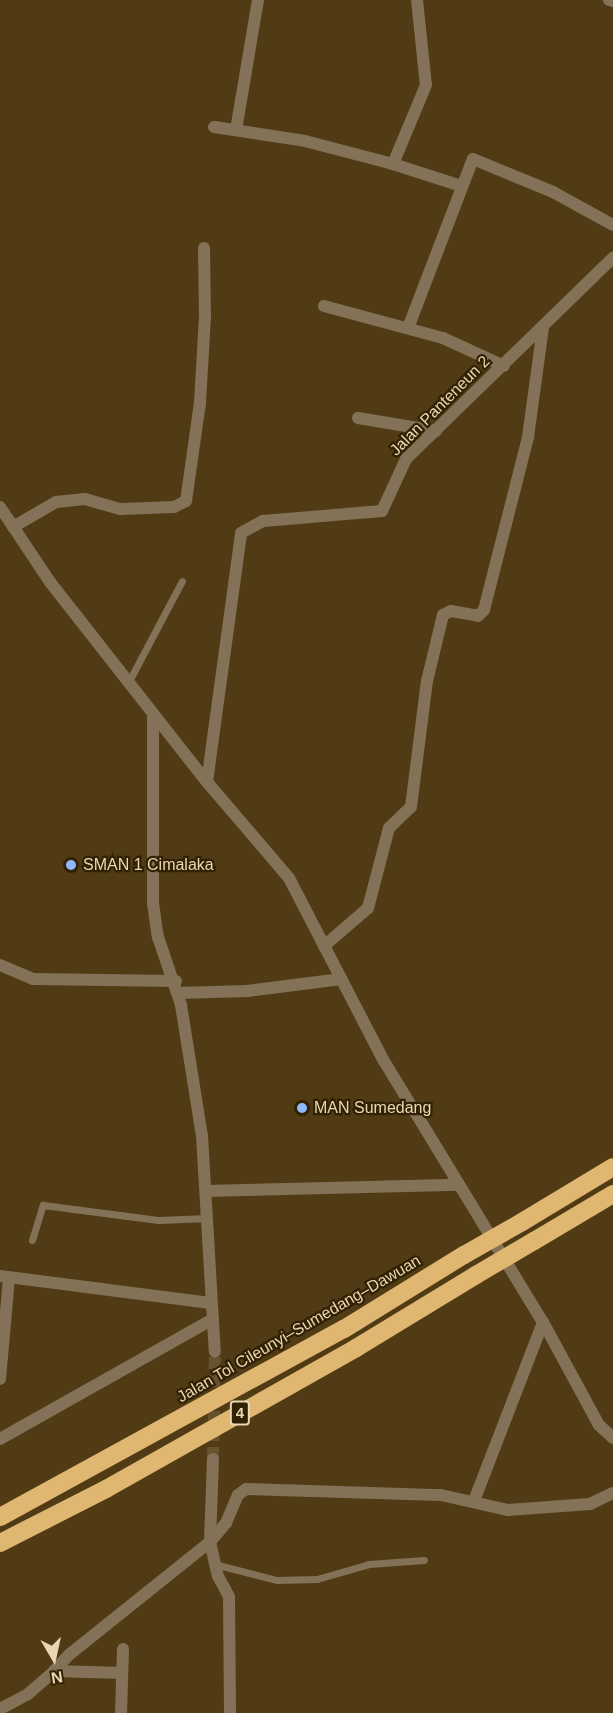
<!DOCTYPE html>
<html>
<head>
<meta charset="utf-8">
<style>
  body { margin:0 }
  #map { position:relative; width:613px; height:1713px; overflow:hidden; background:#503b15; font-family:Helvetica,sans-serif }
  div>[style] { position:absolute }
  .minor-tunnel>* { height:12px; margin-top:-6px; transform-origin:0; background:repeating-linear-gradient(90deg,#67522d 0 12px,transparent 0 18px) }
  .service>* { height:7px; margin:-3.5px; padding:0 3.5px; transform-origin:3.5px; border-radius:3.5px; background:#837257 }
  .minor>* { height:12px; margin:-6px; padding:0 6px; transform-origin:6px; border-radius:6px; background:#837257 }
  .tertiary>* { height:12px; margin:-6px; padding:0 6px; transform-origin:6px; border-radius:6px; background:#837257 }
  .motorway>* { height:18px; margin:-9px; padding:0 9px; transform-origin:9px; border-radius:9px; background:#e0b770 }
  .motorway-bridge>* { height:18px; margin:-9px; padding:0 9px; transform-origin:9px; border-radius:9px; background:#e0b770 }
  .dots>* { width:16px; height:16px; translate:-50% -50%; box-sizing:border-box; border:3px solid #322204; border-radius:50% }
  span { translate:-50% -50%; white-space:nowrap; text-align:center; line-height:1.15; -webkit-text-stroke:4.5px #322204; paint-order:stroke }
  .shield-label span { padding:2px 4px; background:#322204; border:2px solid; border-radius:4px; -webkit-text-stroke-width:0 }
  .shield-label { font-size:15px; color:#ebd6b4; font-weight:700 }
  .street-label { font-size:16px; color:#ebd6b4 }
  .poi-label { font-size:16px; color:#ebd6b4 }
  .left { translate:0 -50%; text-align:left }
  .north { position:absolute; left:24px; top:1629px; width:60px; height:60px; -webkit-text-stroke:4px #322204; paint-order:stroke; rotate:171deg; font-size:16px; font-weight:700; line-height:24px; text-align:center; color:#ebd6b4 }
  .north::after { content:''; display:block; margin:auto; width:21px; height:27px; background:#ebd6b4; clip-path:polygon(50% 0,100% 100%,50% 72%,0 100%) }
</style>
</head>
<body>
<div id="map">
  <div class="minor-tunnel">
    <i style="left:213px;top:1459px;width:107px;rotate:-88.9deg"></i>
  </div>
  <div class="service">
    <i style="left:129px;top:681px;width:113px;rotate:-62.1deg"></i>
    <i style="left:32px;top:1240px;width:37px;rotate:-73deg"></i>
    <i style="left:43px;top:1205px;width:116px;rotate:7.4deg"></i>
    <i style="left:158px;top:1220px;width:50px;rotate:-2.3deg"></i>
    <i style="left:214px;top:1564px;width:65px;rotate:14.3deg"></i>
    <i style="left:277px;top:1580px;width:40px;rotate:-1.4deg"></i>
    <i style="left:317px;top:1579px;width:54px;rotate:-16.1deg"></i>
    <i style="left:369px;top:1564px;width:55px;rotate:-4.2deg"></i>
  </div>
  <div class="minor">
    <i style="left:417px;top:0;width:85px;rotate:84deg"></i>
    <i style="left:426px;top:85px;width:86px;rotate:112.7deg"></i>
    <i style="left:393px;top:164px;width:71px;rotate:17.9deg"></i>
    <i style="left:609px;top:0;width:4px;rotate:14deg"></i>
    <i style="left:214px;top:127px;width:92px;rotate:8.7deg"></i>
    <i style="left:305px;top:141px;width:91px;rotate:14.6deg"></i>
    <i style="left:236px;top:130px;width:132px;rotate:-80.4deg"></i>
    <i style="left:324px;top:306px;width:123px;rotate:15.1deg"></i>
    <i style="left:443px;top:338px;width:67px;rotate:24.7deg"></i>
    <i style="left:408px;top:328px;width:181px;rotate:-69deg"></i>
    <i style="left:473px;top:159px;width:87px;rotate:22.4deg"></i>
    <i style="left:553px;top:192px;width:68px;rotate:28.8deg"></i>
    <i style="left:358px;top:418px;width:79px;rotate:9.5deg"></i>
    <i style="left:13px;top:527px;width:50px;rotate:-30.2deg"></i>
    <i style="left:56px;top:502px;width:29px;rotate:-6deg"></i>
    <i style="left:85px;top:499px;width:37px;rotate:16deg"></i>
    <i style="left:121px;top:509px;width:53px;rotate:-2.2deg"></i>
    <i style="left:174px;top:507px;width:13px;rotate:-27deg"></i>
    <i style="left:186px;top:501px;width:99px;rotate:-81.9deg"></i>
    <i style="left:200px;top:403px;width:86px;rotate:-86.7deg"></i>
    <i style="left:205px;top:317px;width:69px;rotate:-90.8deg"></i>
    <i style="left:153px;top:714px;width:189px;rotate:90deg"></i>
    <i style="left:153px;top:903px;width:34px;rotate:82deg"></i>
    <i style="left:158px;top:937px;width:72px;rotate:71.3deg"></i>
    <i style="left:181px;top:1005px;width:133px;rotate:80.9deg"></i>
    <i style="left:202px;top:1136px;width:216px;rotate:86.6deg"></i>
    <i style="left:207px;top:782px;width:251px;rotate:-82.2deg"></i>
    <i style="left:241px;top:533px;width:25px;rotate:-29deg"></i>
    <i style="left:263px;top:521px;width:119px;rotate:-4.8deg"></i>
    <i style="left:382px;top:511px;width:57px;rotate:-65.2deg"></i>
    <i style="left:406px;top:459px;width:289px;rotate:-44.2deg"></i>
    <i style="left:324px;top:946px;width:58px;rotate:-40.8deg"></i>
    <i style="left:368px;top:908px;width:83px;rotate:-75.3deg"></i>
    <i style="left:389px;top:828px;width:30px;rotate:-44deg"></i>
    <i style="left:411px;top:807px;width:127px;rotate:-82.8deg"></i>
    <i style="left:427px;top:681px;width:68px;rotate:-76.4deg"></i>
    <i style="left:443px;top:615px;width:9px;rotate:-27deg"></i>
    <i style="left:451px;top:611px;width:27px;rotate:10deg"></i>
    <i style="left:478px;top:616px;width:8px;rotate:-45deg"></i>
    <i style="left:484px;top:610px;width:179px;rotate:-75.7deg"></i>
    <i style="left:528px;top:437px;width:110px;rotate:-82.2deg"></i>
    <i style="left:0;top:965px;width:36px;rotate:23deg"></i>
    <i style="left:33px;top:979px;width:143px;rotate:0.8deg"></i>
    <i style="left:178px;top:993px;width:69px;rotate:-1.7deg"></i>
    <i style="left:247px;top:991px;width:95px;rotate:-7.3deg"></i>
    <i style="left:207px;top:1191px;width:252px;rotate:-1.4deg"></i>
    <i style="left:0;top:1276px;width:212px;rotate:7.3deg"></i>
    <i style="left:0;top:1379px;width:101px;rotate:-84.9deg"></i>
    <i style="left:0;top:1439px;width:244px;rotate:-29.4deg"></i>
    <i style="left:213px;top:1459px;width:83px;rotate:92.1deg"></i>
    <i style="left:210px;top:1542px;width:35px;rotate:77deg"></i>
    <i style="left:218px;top:1576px;width:24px;rotate:62deg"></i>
    <i style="left:229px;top:1597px;width:116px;rotate:89.5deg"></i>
    <i style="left:474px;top:1501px;width:192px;rotate:-68.9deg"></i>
    <i style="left:54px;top:1671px;width:23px;rotate:-47deg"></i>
    <i style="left:70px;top:1654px;width:179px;rotate:-38.7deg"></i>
    <i style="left:210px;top:1542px;width:25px;rotate:-50deg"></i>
    <i style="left:226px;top:1523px;width:30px;rotate:-67deg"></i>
    <i style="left:238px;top:1495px;width:10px;rotate:-37deg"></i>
    <i style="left:246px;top:1489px;width:195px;rotate:1.8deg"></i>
    <i style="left:441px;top:1495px;width:69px;rotate:12.6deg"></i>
    <i style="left:508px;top:1510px;width:82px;rotate:-4.2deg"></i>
    <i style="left:590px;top:1504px;width:25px;rotate:-26deg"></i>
    <i style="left:0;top:1709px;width:32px;rotate:-28deg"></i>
    <i style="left:28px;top:1694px;width:35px;rotate:-41deg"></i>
    <i style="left:54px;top:1671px;width:68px;rotate:1.7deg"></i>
    <i style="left:121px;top:1713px;width:64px;rotate:-88.2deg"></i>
  </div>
  <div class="tertiary">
    <i style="left:0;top:507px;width:90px;rotate:56.3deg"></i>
    <i style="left:50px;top:582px;width:254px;rotate:51.9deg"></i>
    <i style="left:207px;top:782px;width:126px;rotate:49.5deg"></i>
    <i style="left:289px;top:878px;width:206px;rotate:62.6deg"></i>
    <i style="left:384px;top:1061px;width:306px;rotate:58.7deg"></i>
    <i style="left:543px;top:1322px;width:117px;rotate:61.5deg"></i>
    <i style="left:599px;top:1425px;width:19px;rotate:43deg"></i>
  </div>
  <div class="motorway">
    <i style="left:522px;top:1222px;width:106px;rotate:-31.1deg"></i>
    <i style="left:534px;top:1241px;width:92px;rotate:-30.7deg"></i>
    <i style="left:0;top:1517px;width:392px;rotate:-28.7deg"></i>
    <i style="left:344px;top:1329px;width:141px;rotate:-31.7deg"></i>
    <i style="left:0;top:1543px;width:119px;rotate:-27deg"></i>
    <i style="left:106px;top:1489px;width:287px;rotate:-29.4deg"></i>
    <i style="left:356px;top:1348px;width:140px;rotate:-31.3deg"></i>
  </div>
  <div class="motorway-bridge">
    <i style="left:464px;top:1255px;width:67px;rotate:-29.6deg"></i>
    <i style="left:476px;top:1275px;width:67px;rotate:-30.4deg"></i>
  </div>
  <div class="dots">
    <i style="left:71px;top:865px;background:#8fb8fd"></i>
    <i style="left:302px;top:1108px;background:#8fb8fd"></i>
  </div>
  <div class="shield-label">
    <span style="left:240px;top:1413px">4</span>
  </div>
  <div class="street-label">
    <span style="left:440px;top:406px;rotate:-45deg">Jalan Panteneun 2</span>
    <span style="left:299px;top:1329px;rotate:-30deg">Jalan Tol Cileunyi–Sumedang–Dawuan</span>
  </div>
  <div class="poi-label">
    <span class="left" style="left:83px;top:865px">SMAN 1 Cimalaka</span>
    <span class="left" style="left:314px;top:1108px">MAN Sumedang</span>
  </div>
  <div class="north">N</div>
</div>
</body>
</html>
